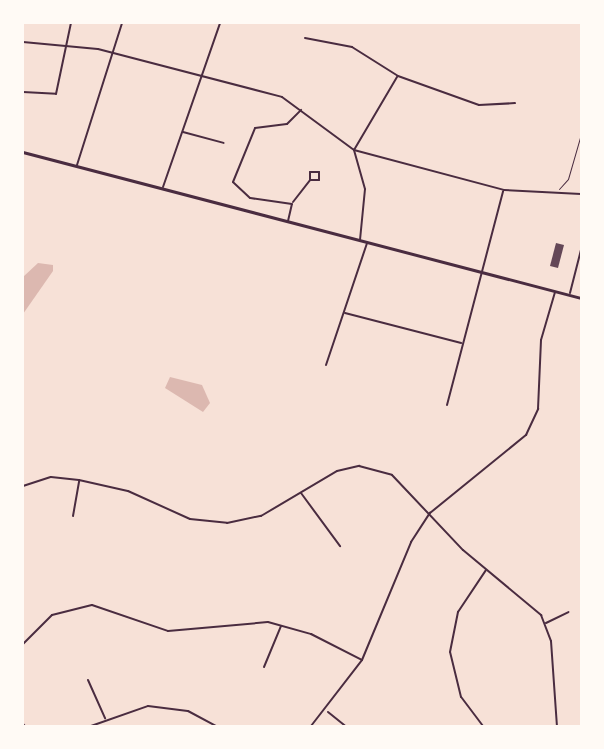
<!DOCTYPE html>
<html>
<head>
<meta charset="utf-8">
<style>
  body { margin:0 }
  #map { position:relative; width:604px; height:749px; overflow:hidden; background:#f7e1d7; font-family:"Source Sans 3",sans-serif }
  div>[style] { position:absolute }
  .water>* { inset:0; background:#dcb8b0 }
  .building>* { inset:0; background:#644757 }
  .path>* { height:1px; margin:-0.5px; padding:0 0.5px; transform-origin:0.5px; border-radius:0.5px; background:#4a2c40 }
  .minor>* { height:2px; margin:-1px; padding:0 1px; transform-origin:1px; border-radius:1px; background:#4a2c40 }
  .secondary>* { height:2.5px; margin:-1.25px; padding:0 1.25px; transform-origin:1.25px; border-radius:1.25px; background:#4a2c40 }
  span { translate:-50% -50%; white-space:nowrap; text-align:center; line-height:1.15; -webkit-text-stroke:5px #fffaf5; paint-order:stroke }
  .frame { position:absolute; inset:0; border:24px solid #fffaf5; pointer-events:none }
</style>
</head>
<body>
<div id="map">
  <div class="water">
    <i style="clip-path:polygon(38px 263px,53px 265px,53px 271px,23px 314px,23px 277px)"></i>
    <i style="clip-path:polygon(170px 377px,202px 385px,210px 403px,203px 412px,165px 388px)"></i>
  </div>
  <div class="building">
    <i style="clip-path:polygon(556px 243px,564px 245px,558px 268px,550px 266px)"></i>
  </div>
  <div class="path">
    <i style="left:559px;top:189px;width:13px;rotate:-48deg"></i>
    <i style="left:568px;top:179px;width:47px;rotate:-73.9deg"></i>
  </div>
  <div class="minor">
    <i style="left:305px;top:38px;width:48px;rotate:10.8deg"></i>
    <i style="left:352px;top:47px;width:54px;rotate:32.2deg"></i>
    <i style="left:398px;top:76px;width:86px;rotate:19.7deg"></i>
    <i style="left:479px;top:105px;width:36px;rotate:-3deg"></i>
    <i style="left:23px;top:42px;width:75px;rotate:5.3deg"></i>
    <i style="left:98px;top:49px;width:190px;rotate:14.6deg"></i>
    <i style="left:282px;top:97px;width:89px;rotate:36.4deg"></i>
    <i style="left:354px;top:150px;width:155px;rotate:14.9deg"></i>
    <i style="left:504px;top:190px;width:77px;rotate:3deg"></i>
    <i style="left:23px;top:92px;width:33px;rotate:3deg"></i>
    <i style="left:56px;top:94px;width:73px;rotate:-78.1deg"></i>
    <i style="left:183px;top:132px;width:42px;rotate:15deg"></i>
    <i style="left:77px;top:165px;width:149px;rotate:-72.4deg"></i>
    <i style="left:163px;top:187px;width:174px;rotate:-70.8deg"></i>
    <i style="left:293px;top:202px;width:28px;rotate:-52deg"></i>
    <i style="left:310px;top:180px;width:9px"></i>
    <i style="left:319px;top:180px;width:8px;rotate:-90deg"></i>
    <i style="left:319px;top:172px;width:9px;rotate:180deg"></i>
    <i style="left:310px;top:172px;width:8px;rotate:90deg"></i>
    <i style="left:288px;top:221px;width:17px;rotate:-77deg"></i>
    <i style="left:292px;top:204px;width:42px;rotate:-171.9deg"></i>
    <i style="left:250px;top:198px;width:23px;rotate:-137deg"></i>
    <i style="left:233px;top:182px;width:58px;rotate:-67.8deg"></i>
    <i style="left:255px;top:128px;width:32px;rotate:-7deg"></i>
    <i style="left:287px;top:124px;width:20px;rotate:-45deg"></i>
    <i style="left:360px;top:240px;width:51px;rotate:-84.4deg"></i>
    <i style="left:365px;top:189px;width:41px;rotate:-105.8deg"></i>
    <i style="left:354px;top:150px;width:85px;rotate:-59.5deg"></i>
    <i style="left:570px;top:293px;width:44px;rotate:-75.7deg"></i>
    <i style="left:345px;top:313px;width:120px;rotate:14.5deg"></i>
    <i style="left:326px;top:365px;width:129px;rotate:-71.4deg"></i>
    <i style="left:447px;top:405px;width:221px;rotate:-75.3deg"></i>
    <i style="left:23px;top:486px;width:29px;rotate:-18deg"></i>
    <i style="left:51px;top:477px;width:28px;rotate:6deg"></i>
    <i style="left:79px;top:480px;width:50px;rotate:12.7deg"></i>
    <i style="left:128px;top:491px;width:68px;rotate:24.3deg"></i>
    <i style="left:190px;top:519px;width:37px;rotate:6deg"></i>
    <i style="left:227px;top:523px;width:35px;rotate:-12deg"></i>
    <i style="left:261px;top:516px;width:88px;rotate:-30.6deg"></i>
    <i style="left:337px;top:471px;width:23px;rotate:-13deg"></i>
    <i style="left:359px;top:466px;width:34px;rotate:15deg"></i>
    <i style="left:392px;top:475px;width:103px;rotate:46.6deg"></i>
    <i style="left:463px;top:550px;width:102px;rotate:39.8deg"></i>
    <i style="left:541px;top:615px;width:28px;rotate:69deg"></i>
    <i style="left:551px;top:641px;width:85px;rotate:86deg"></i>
    <i style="left:301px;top:493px;width:66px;rotate:53.7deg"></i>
    <i style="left:73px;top:516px;width:36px;rotate:-80deg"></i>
    <i style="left:546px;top:623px;width:25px;rotate:-26deg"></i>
    <i style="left:23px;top:644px;width:41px;rotate:-45deg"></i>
    <i style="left:52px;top:615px;width:41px;rotate:-14deg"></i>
    <i style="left:92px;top:605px;width:80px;rotate:18.9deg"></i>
    <i style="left:168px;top:631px;width:100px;rotate:-5.1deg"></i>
    <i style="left:268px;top:622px;width:45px;rotate:15.6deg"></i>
    <i style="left:311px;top:634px;width:57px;rotate:27deg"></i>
    <i style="left:264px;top:667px;width:44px;rotate:-67.5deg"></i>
    <i style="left:88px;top:680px;width:42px;rotate:65.9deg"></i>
    <i style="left:328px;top:712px;width:22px;rotate:39deg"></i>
    <i style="left:23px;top:724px;width:3px;rotate:45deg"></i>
    <i style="left:91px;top:726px;width:60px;rotate:-19.3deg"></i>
    <i style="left:148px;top:706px;width:40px;rotate:7.1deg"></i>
    <i style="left:188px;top:711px;width:32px;rotate:28deg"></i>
    <i style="left:311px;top:726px;width:83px;rotate:-52.3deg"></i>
    <i style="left:362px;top:660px;width:128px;rotate:-67.4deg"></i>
    <i style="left:411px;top:542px;width:35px;rotate:-57deg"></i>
    <i style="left:430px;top:513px;width:124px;rotate:-39.1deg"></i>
    <i style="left:526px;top:435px;width:29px;rotate:-65deg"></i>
    <i style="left:538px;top:409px;width:69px;rotate:-87.5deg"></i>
    <i style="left:541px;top:340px;width:50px;rotate:-73.7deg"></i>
    <i style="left:483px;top:726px;width:36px;rotate:-127deg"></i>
    <i style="left:461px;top:697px;width:46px;rotate:-103.7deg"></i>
    <i style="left:450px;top:652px;width:41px;rotate:-78.7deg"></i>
    <i style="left:458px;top:612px;width:50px;rotate:-56.3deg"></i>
  </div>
  <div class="secondary">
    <i style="left:23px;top:152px;width:577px;rotate:14.66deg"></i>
  </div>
  <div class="frame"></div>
</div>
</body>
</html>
